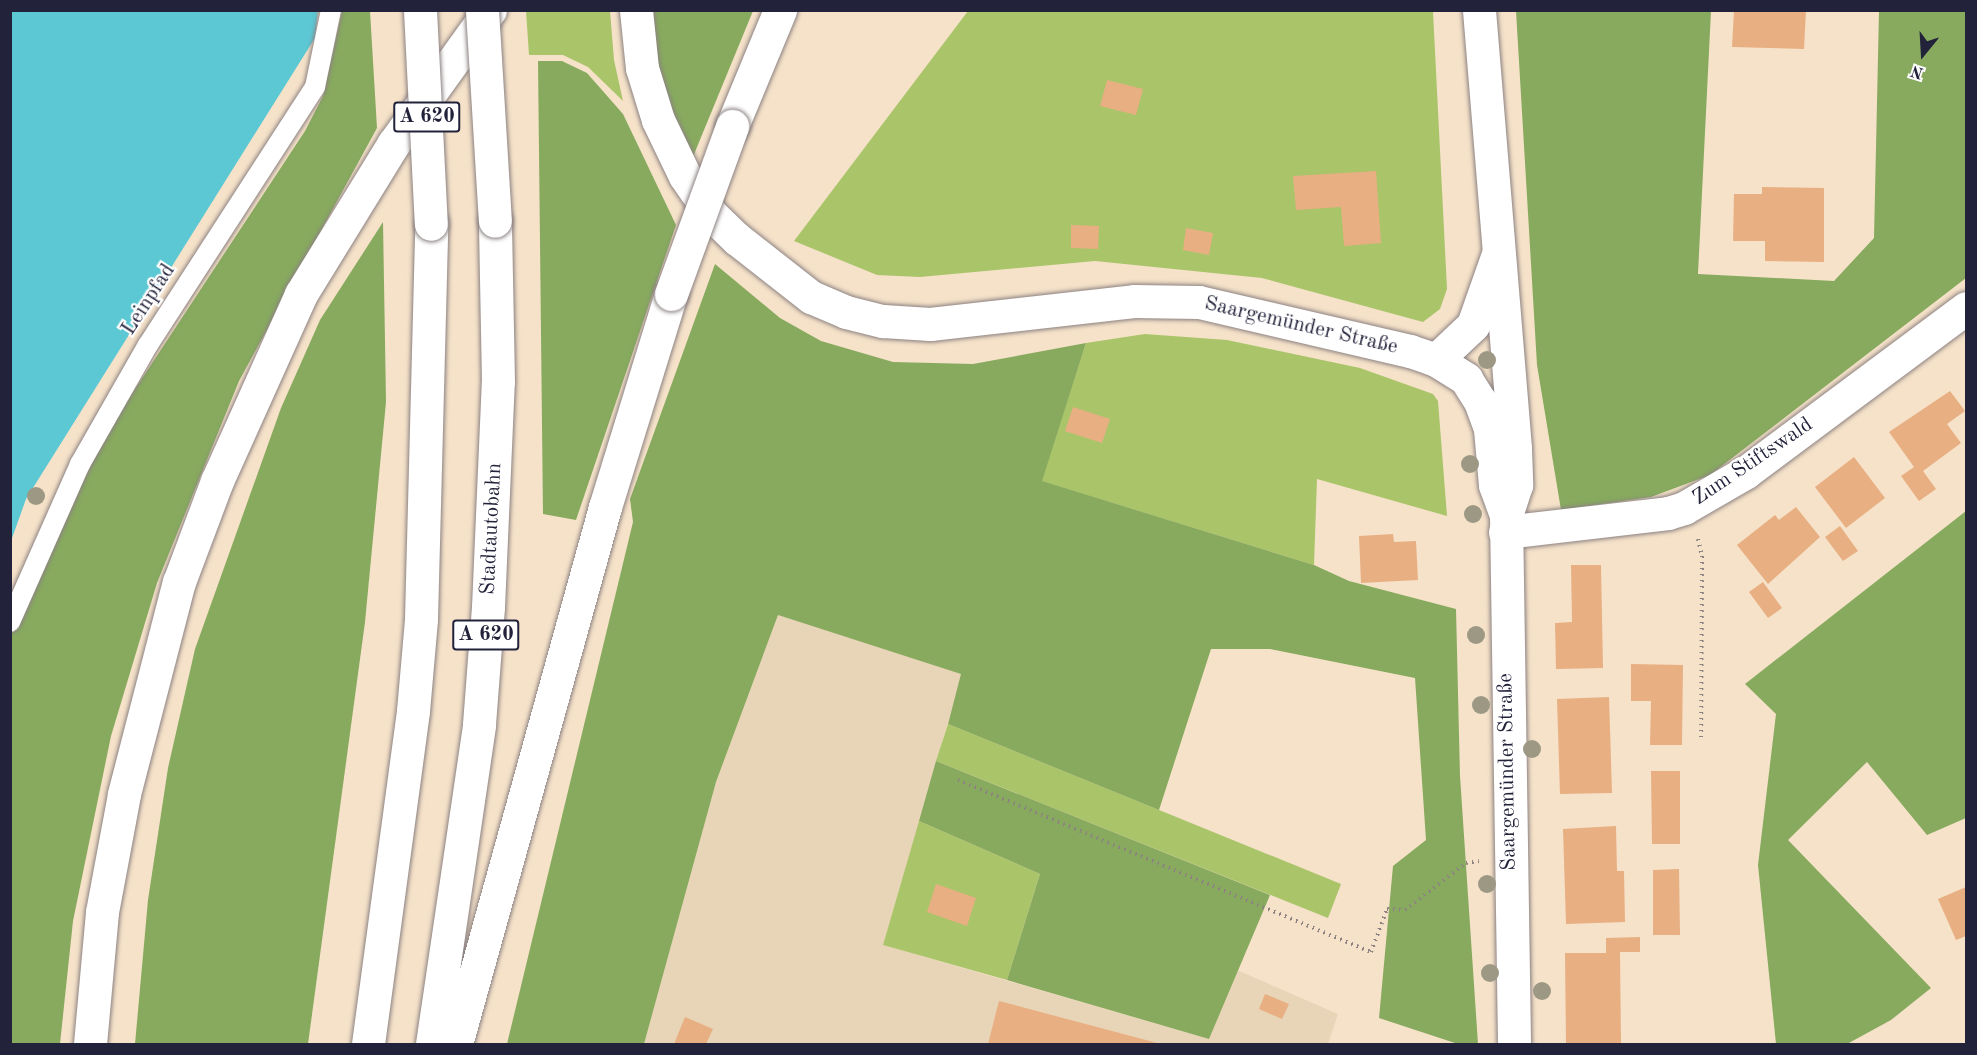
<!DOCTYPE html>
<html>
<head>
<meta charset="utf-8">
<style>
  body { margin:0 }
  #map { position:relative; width:1977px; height:1055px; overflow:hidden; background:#f6e2c9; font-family:"Old Standard TT",serif }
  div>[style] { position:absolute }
  .built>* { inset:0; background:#e8d4b7 }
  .green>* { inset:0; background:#aac46a }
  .forest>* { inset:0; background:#87aa5e }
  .water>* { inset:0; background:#5cc8d4 }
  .building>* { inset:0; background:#e8af82 }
  .path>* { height:4px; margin-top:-2px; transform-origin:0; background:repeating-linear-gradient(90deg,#8c8282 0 1.5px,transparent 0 6px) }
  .roads { filter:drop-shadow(0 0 2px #8c8282) drop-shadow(0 0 2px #8c8282) }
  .lane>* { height:20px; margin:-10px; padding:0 10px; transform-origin:10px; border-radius:10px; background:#fff }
  .street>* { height:33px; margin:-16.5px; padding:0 16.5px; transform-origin:16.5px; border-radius:16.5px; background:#fff }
  .secondary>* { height:33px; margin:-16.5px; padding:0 16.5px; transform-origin:16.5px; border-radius:16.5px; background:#fff }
  .primary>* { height:33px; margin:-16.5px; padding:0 16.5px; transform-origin:16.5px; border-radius:16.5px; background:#fff }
  .highway>* { height:33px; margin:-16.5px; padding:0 16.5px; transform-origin:16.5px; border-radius:16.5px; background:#fff }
  .bridges { filter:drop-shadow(0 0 2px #8c8282) drop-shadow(0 0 2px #8c8282) }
  .highway-bridge>* { height:33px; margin:-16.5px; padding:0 16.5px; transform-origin:16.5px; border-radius:16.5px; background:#fff }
  .trees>* { width:18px; height:18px; margin:-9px; border-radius:50%; background:#9c9884 }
  span { translate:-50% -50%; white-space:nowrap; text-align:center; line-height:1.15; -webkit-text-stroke:4.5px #fff; paint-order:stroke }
  .shield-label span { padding:2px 4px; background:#fff; border:2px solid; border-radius:4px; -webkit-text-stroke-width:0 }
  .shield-label { font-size:20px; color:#22223b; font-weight:700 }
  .street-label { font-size:21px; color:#22223b }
  .frame { position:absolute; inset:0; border:12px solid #22223b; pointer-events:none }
  .north { position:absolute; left:1893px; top:24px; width:60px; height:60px; -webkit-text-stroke:4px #fff; paint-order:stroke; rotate:198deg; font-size:16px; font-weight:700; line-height:24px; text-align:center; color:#22223b }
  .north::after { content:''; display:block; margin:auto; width:21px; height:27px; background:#22223b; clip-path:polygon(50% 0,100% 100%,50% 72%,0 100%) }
</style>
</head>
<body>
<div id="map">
  <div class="built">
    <i style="clip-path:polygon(778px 615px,962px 674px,883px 945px,1209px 1039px,1237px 970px,1338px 1014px,1328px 1044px,644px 1044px,716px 782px)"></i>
  </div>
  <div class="green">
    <i style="clip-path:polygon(526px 11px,610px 11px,614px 60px,623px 101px,588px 67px,563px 55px,529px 55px)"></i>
    <i style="clip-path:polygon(968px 11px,1433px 11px,1447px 289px,1440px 309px,1423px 322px,1262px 278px,1095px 261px,920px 277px,877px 275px,794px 241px)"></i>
    <i style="clip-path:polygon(1145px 334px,1227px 340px,1360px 368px,1433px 394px,1438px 401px,1447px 516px,1317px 479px,1314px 565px,1041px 481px,1086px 343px)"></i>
    <i style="clip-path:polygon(948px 724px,1341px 884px,1328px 918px,936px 761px)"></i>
    <i style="clip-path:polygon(919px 821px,1040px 874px,1007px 980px,883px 945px)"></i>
  </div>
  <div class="forest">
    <i style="clip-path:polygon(342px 11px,370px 11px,377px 128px,239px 381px,157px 583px,111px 736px,73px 921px,60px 1044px,11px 1044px,11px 635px,52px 542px,112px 424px,305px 131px,323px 96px)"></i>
    <i style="clip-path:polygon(650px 11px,753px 11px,690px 164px,675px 136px,657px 62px)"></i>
    <i style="clip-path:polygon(1516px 11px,1711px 11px,1698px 274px,1834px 281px,1874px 238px,1879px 11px,1966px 11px,1966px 278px,1710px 475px,1651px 497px,1561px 510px,1537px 365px)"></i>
    <i style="clip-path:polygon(538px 61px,562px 61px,587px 73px,623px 114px,676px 225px,576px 520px,543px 514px)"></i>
    <i style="clip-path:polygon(383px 222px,386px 402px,365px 622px,308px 1044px,135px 1044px,148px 900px,168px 768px,195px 649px,281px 408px,320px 320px)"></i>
    <i style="clip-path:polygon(715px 264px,780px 318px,821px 341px,893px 362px,973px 364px,1086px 343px,1042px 481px,1314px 565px,1349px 581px,1456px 609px,1460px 776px,1478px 1044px,1458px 1044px,1379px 1018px,1393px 866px,1426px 840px,1415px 678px,1270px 649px,1211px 649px,1159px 810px,948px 724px,961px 674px,778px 615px,716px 782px,644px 1044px,507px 1044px,633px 522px,630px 499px)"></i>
    <i style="clip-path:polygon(1966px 511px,1966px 818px,1927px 835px,1867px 762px,1788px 840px,1931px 988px,1891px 1020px,1847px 1044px,1776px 1044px,1758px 865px,1776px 714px,1745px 684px)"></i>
    <i style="clip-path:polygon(936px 761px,1270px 895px,1209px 1039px,1007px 980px,1040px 874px,919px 821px)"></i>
  </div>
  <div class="water">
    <i style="clip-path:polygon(11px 11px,318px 11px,315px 38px,26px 499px,11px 541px)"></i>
  </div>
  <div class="building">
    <i style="clip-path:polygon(1734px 10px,1806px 10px,1804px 49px,1732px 47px)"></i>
    <i style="clip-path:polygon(1107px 80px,1143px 89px,1136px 115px,1100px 106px)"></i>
    <i style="clip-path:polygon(1376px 171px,1381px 243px,1344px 246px,1341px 207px,1296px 210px,1293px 176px)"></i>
    <i style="clip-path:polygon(1762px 187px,1824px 188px,1824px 262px,1765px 261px,1765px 241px,1733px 241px,1734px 194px,1762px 194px)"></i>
    <i style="clip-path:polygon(1071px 225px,1099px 226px,1098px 249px,1071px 248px)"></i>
    <i style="clip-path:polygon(1186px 228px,1213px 233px,1209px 255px,1183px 250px)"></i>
    <i style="clip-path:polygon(1950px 391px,1965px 411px,1947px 424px,1961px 443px,1923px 471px,1936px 489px,1919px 501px,1901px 476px,1914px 467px,1889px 432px)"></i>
    <i style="clip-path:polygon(1073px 407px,1110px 419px,1102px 443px,1065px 431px)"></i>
    <i style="clip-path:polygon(1854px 457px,1885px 498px,1846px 528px,1815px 487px)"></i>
    <i style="clip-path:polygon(1796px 507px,1820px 537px,1768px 584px,1737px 545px,1775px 515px,1779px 520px)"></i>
    <i style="clip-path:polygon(1840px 526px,1858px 551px,1843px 561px,1825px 537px)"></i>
    <i style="clip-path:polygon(1393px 534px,1394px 542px,1416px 541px,1418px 580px,1361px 583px,1359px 536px)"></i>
    <i style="clip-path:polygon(1571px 565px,1601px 565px,1603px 668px,1556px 669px,1555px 623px,1572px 622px)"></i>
    <i style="clip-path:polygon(1763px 582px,1782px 608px,1768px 618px,1749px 592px)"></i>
    <i style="clip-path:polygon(1631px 664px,1683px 665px,1682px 745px,1650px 745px,1651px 701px,1631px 701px)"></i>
    <i style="clip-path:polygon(1609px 697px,1612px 793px,1560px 794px,1557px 699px)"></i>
    <i style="clip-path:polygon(1651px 771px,1680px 771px,1680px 844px,1652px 844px)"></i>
    <i style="clip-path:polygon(1616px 826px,1617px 871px,1624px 871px,1625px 922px,1566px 924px,1563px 829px)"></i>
    <i style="clip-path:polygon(1679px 869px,1680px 935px,1653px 935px,1653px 870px)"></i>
    <i style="clip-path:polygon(936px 884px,976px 898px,967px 926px,927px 912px)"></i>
    <i style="clip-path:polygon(1966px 887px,1966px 936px,1956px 940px,1938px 899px)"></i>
    <i style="clip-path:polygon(1640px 937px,1640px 952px,1620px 952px,1621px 1044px,1566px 1044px,1565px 953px,1606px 953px,1606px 938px)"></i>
    <i style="clip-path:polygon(1265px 994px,1289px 1004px,1282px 1019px,1259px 1009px)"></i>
    <i style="clip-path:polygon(999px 1001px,1161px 1044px,988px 1044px)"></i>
    <i style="clip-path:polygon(685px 1017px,713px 1029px,706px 1044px,674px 1044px)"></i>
  </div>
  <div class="path">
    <i style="left:1698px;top:539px;width:17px;rotate:77deg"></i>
    <i style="left:1702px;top:556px;width:181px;rotate:90.3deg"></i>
    <i style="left:958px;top:780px;width:447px;rotate:22.6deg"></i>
    <i style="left:1371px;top:952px;width:46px;rotate:-69.6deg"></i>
    <i style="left:1387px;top:909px;width:18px;rotate:3deg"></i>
    <i style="left:1405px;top:910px;width:77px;rotate:-37.6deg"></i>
    <i style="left:1466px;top:863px;width:13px;rotate:-9deg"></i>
  </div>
  <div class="roads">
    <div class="lane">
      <i style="left:10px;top:622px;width:173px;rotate:-66.1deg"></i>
      <i style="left:80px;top:464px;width:137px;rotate:-60.3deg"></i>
      <i style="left:148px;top:345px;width:307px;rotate:-57.1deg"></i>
      <i style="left:315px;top:87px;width:79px;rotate:-78.3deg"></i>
    </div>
    <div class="street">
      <i style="left:1505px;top:532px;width:164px;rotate:-6.6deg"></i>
      <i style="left:1668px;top:513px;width:17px;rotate:-17deg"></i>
      <i style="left:1684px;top:508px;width:72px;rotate:-30.1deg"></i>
      <i style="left:1746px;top:472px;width:274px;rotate:-36.7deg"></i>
    </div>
    <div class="secondary">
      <i style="left:636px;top:10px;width:58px;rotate:84.1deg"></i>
      <i style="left:642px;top:68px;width:54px;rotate:72.9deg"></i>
      <i style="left:658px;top:120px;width:62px;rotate:64.3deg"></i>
      <i style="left:685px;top:176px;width:46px;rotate:55.6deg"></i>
      <i style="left:711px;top:214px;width:36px;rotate:44deg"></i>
      <i style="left:737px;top:239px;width:94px;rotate:38.1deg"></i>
      <i style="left:811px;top:297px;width:38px;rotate:23deg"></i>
      <i style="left:846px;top:312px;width:38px;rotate:14deg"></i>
      <i style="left:883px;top:321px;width:47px;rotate:3.7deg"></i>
      <i style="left:930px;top:324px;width:205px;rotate:-6.4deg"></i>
      <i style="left:1134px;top:301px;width:65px;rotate:0.9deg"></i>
      <i style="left:1199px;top:302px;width:217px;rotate:13.1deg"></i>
      <i style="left:1410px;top:351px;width:28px;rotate:19deg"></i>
      <i style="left:1436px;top:360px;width:36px;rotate:32deg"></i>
      <i style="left:1466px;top:379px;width:26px;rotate:58deg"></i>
      <i style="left:1480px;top:401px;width:30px;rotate:70deg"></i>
      <i style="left:1490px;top:429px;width:56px;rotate:84.9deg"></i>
      <i style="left:1495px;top:485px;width:32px;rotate:70deg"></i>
      <i style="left:1506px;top:515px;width:529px;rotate:89.13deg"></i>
      <i style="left:1436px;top:360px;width:51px;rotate:-43.4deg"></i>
      <i style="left:1473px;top:325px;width:75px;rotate:-70.6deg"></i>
    </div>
    <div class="primary">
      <i style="left:1479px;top:10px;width:439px;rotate:85.3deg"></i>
      <i style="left:1515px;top:448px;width:37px;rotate:88deg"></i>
      <i style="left:1516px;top:485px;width:32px;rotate:108deg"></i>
    </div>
    <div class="highway">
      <i style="left:732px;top:126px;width:126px;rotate:-67.5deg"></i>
      <i style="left:90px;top:1044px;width:133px;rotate:-84.8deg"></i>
      <i style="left:102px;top:912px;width:120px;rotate:-79.4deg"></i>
      <i style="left:124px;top:794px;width:219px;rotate:-75.5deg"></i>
      <i style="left:179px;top:582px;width:108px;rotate:-69.4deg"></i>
      <i style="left:217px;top:481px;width:205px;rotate:-65.8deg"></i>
      <i style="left:301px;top:294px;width:177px;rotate:-58.4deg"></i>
      <i style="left:394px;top:143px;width:164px;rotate:-54.2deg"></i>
      <i style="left:368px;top:1044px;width:336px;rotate:-82.3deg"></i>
      <i style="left:413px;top:711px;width:92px;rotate:-85deg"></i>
      <i style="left:421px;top:619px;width:395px;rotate:-88.5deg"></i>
      <i style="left:432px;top:1044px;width:323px;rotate:-81.6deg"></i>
      <i style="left:479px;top:724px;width:117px;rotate:-85.6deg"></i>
      <i style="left:488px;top:607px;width:225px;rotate:-87.5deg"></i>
      <i style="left:498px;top:382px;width:161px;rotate:-91.1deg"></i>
      <i style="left:456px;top:1044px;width:557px;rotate:-74.49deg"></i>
      <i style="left:605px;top:507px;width:223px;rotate:-72.8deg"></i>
    </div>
  </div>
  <div class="bridges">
    <div class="highway-bridge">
      <i style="left:420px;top:10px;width:214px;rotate:87.1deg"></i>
      <i style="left:482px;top:10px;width:211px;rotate:86.5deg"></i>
      <i style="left:671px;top:294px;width:179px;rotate:-70deg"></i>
    </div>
  </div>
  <div class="trees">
    <i style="left:1487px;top:360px"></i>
    <i style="left:1470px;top:464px"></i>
    <i style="left:36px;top:496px"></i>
    <i style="left:1473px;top:514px"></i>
    <i style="left:1476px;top:635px"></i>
    <i style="left:1481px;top:705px"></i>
    <i style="left:1532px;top:749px"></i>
    <i style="left:1487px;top:884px"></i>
    <i style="left:1490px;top:973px"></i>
    <i style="left:1542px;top:991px"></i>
  </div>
  <div class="shield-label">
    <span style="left:427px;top:117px">A 620</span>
    <span style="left:486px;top:635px">A 620</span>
  </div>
  <div class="street-label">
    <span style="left:149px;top:300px;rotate:-57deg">Leinpfad</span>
    <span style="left:1301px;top:326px;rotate:13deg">Saargemünder Straße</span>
    <span style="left:1753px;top:462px;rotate:-34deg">Zum Stiftswald</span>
    <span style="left:492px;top:529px;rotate:-87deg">Stadtautobahn</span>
    <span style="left:1508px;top:772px;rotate:-91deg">Saargemünder Straße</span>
  </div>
  <div class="frame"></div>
  <div class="north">N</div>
</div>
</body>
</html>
